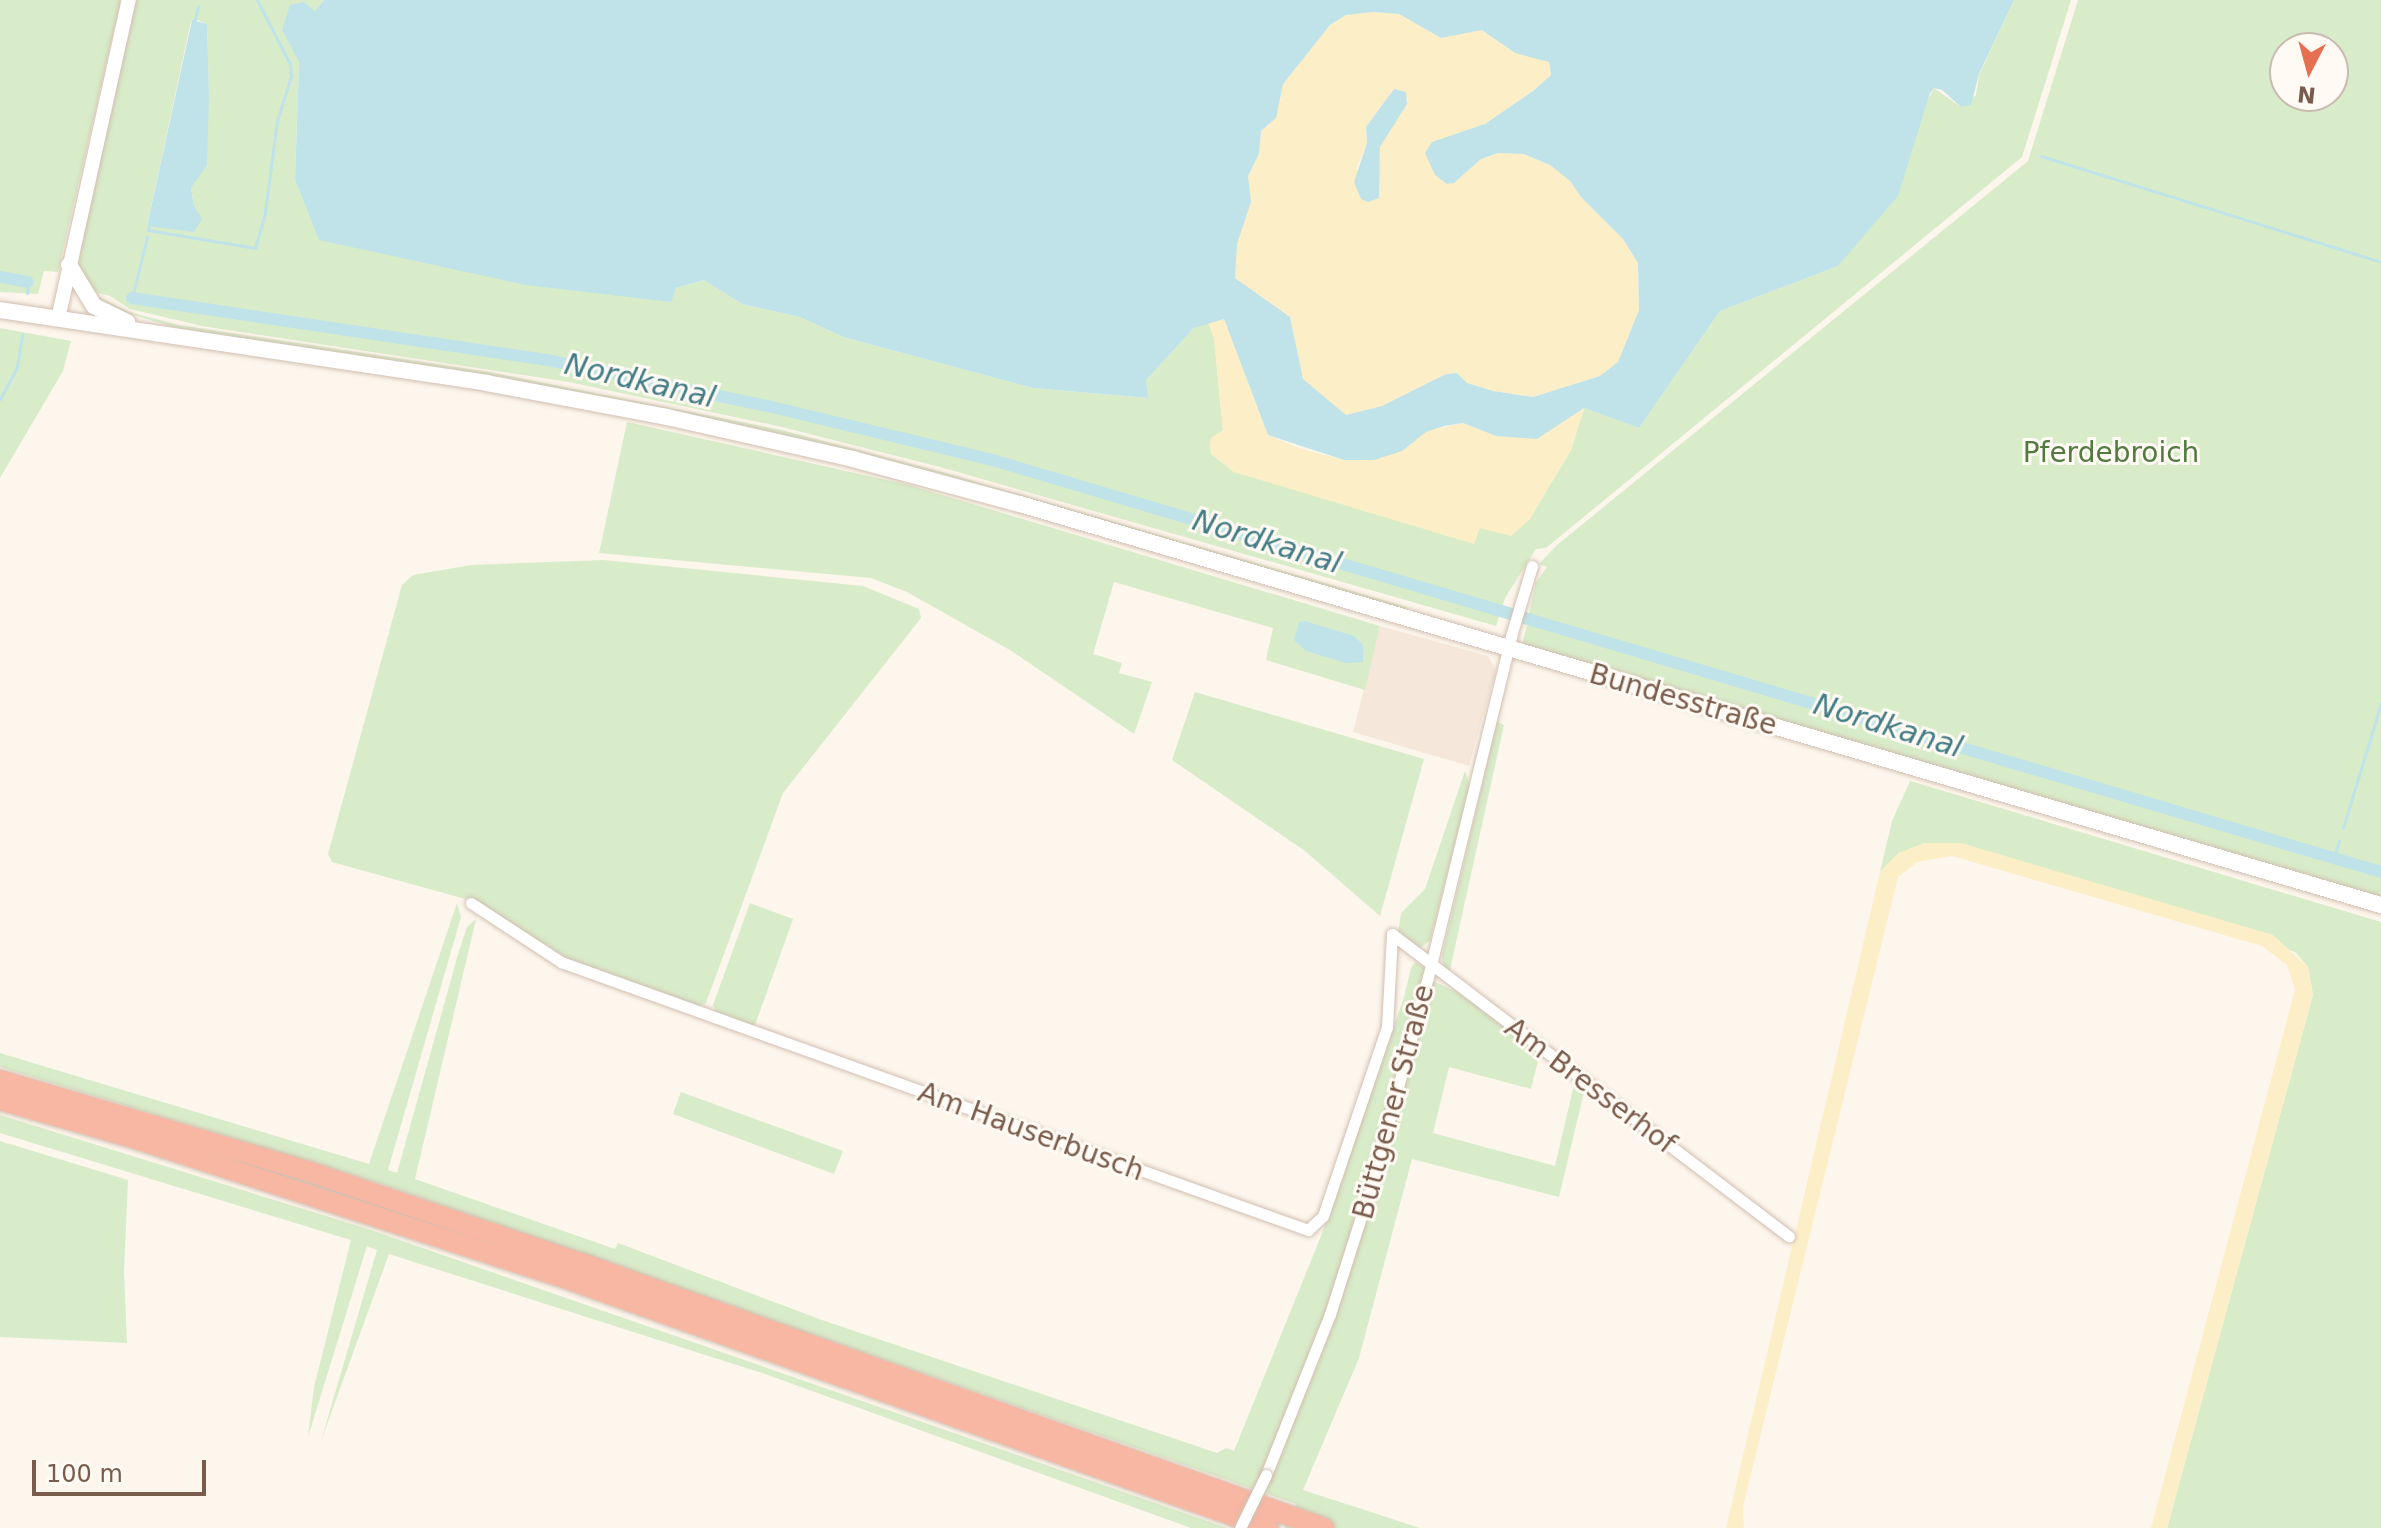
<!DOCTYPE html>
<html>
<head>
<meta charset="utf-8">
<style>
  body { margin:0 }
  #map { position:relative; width:2381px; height:1528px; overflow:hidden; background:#fdf6ec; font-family:"DejaVu Sans",sans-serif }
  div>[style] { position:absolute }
  .residential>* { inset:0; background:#f5e8da }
  .green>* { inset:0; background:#d8ecc9 }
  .sand>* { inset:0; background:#fcefc7 }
  .water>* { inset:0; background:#bfe3e8 }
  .stream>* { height:3px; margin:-1.5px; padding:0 1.5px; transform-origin:1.5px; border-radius:1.5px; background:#bfe3e8 }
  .canal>* { height:12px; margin:-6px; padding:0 6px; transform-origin:6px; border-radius:6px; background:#bfe3e8 }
  .roads { filter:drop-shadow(0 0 2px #d1beb0) drop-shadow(0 0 2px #d1beb0) }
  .minor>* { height:11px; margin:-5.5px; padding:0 5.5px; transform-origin:5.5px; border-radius:5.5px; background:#fff }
  .tertiary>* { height:14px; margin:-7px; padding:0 7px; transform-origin:7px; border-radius:7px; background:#fff }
  .secondary>* { height:16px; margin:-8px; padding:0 8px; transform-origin:8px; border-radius:8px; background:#fff }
  .motorway>* { height:20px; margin:-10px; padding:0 10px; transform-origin:10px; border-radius:10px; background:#f7b7a3 }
  .bridges { filter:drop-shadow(0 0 2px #d1beb0) drop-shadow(0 0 2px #d1beb0) }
  .minor-bridge>* { height:11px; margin:-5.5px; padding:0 5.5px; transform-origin:5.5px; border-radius:5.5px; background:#fff }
  span { translate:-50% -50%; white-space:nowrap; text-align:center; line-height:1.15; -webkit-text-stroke:6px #fffaf3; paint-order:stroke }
  .park-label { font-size:28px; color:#537a41 }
  .street-label { font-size:28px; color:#7a5c4d }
  .water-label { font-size:30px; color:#437c86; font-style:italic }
  .north { position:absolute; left:2269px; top:32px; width:80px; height:80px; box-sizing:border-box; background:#fffaf3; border:2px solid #cabbb1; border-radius:50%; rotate:186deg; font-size:22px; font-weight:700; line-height:32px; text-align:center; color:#7a5c4d }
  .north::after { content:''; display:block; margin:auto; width:28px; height:36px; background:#e76f51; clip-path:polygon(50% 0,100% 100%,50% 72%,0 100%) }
  .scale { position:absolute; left:32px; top:1460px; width:174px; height:36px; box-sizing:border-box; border:4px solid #7a5c4d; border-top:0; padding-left:10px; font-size:24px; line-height:28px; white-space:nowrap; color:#7a5c4d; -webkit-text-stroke:6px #fffaf3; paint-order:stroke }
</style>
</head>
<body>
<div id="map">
  <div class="residential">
    <i style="clip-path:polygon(1380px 626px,1488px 656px,1496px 670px,1469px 766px,1353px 732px)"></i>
  </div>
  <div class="green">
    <i style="clip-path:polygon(0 0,121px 0,58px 272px,44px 271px,38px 294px,0 292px)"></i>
    <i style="clip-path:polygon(evenodd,135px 0,324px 0,315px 12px,282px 30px,299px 61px,295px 179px,670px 302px,676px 288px,704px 280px,742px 304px,800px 317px,843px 337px,1033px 388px,1147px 398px,1146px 380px,1194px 328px,1208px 322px,1214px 338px,1223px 430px,1210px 445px,1212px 454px,1234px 472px,1480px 528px,1529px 520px,1571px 450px,1584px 408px,1639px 428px,1720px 311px,1838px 266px,1934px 88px,1961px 107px,1976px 95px,1979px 75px,2014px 0,2071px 0,2022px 157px,1546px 548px,1536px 549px,1505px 598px,1496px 626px,940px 467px,782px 427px,569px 382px,202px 326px,130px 309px,110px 296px,90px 291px,78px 275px,81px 243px,135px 0,197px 20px,207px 24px,209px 94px,191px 188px,194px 206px,147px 226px,191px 21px,197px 20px)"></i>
    <i style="clip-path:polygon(evenodd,2078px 0,2381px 0,2381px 899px,1526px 647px,1523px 642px,1536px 582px,1547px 567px,1539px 564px,1557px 545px,2028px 161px,2078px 0,2285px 48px,2333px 48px,2333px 96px,2285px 96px,2285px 48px)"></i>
    <i style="clip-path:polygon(95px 295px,129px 312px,179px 325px,489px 372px,781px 430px,939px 471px,1407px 607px,1405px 611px,937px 474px,177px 328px,100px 305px)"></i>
    <i style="clip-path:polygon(0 328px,71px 341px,63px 371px,0 478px)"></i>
    <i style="clip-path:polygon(627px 422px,909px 485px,1380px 626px,1365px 690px,1266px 660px,1273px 628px,1114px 582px,1093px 654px,1122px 663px,1119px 673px,1152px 682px,1134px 734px,1010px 650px,907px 592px,871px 578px,599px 553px)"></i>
    <i style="clip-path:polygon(603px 560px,863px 586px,919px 609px,921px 618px,783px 793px,706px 1003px,697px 1007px,563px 958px,476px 902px,332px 862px,328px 854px,402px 585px,413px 575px,471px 565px)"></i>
    <i style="clip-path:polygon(1195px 692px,1424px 759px,1380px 916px,1305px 851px,1172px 760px)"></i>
    <i style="clip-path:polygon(1497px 722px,1504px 725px,1449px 974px,1443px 969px,1442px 955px)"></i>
    <i style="clip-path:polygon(1465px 771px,1470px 786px,1430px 941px,1418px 949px,1398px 933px,1401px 913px,1425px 889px)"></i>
    <i style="clip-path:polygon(1910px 781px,2381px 922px,2381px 1528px,2167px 1528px,2313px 995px,2308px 967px,2295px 952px,1961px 843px,1925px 843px,1899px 853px,1880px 872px,1892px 821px)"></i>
    <i style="clip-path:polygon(457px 903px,461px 917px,388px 1170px,397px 1173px,459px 951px,467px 927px,476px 919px,415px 1179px,615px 1249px,618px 1243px,819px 1319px,1217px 1453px,1226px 1448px,1234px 1451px,1321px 1236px,1404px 997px,1411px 968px,1415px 962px,1423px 966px,1433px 981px,1466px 996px,1540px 1053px,1531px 1089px,1449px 1067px,1433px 1133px,1555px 1166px,1575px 1080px,1585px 1088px,1559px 1197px,1412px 1159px,1359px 1358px,1303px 1490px,1420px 1528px,1284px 1528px,1296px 1504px,381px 1184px,0 1067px,0 1053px,369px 1164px)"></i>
    <i style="clip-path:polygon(750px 903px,793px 919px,754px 1028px,717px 1014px,713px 1005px)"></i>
    <i style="clip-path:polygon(681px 1092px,843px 1151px,834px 1174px,673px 1114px)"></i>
    <i style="clip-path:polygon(0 1115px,368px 1229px,1227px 1528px,1191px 1528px,765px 1374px,389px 1254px,321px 1441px,377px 1250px,367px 1246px,308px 1437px,314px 1387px,351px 1240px,0 1133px)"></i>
    <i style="clip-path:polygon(0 1141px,128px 1180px,124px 1272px,127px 1343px,0 1337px)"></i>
  </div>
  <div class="sand">
    <i style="clip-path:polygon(evenodd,1373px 12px,1399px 14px,1441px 38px,1482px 29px,1515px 53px,1549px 61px,1551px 75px,1533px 91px,1485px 124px,1461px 133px,1454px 183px,1481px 159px,1498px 153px,1524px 154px,1550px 165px,1570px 181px,1581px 197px,1623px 239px,1638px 263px,1639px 310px,1618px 362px,1600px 376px,1533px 397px,1493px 391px,1467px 383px,1457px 373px,1446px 374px,1382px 406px,1346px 416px,1303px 380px,1290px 317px,1235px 278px,1235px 257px,1248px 176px,1259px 154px,1261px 131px,1269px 125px,1280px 101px,1282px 84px,1330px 25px,1346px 15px,1373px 12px,1394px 89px,1408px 98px,1407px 104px,1385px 135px,1380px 147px,1380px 167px,1356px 170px,1367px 143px,1366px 127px,1394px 89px)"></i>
    <i style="clip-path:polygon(1224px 319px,1268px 435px,1299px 448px,1344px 460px,1402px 451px,1426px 431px,1463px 423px,1496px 436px,1537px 438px,1584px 408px,1571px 450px,1529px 520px,1511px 536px,1480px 528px,1474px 544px,1234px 472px,1211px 454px,1210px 445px,1211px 438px,1223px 430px,1214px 338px,1208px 322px)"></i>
    <i style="clip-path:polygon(1925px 843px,1961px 843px,2273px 935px,2308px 967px,2313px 995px,2167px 1528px,2151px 1528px,2295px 990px,2287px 965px,2262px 946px,1952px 856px,1917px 862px,1898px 877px,1743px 1506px,1744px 1528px,1726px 1528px,1880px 872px,1899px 853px)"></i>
  </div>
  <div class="water">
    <i style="clip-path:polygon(evenodd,324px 0,2014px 0,1979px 74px,1971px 105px,1961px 107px,1942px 90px,1934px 88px,1930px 93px,1898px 196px,1838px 266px,1720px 311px,1639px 428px,1584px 408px,1537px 439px,1496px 436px,1463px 423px,1444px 426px,1426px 432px,1402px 451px,1374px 460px,1344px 460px,1268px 435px,1224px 319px,1194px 328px,1146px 380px,1148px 398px,1033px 388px,843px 337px,800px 317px,742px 304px,704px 280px,676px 288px,671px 302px,526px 285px,319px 240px,295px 179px,299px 62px,282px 30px,290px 5px,304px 2px,315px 11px,324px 0,1373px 12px,1399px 14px,1441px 38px,1482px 30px,1515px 53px,1549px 62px,1551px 75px,1533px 91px,1485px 124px,1432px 142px,1425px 153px,1435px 175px,1447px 184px,1454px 183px,1481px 159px,1498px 153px,1524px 154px,1550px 165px,1570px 181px,1581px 197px,1623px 239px,1638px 263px,1639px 310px,1618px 362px,1600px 376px,1533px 397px,1493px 391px,1467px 383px,1457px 373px,1446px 374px,1382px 406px,1346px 415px,1303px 379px,1290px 317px,1235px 278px,1237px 244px,1251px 202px,1248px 176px,1259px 154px,1261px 131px,1276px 118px,1283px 84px,1330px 25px,1346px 15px,1373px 12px)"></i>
    <i style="clip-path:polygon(192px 20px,207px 24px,209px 94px,207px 165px,191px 188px,194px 206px,202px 219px,194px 232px,147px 226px)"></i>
    <i style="clip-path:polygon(1394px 89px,1406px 92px,1407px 104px,1380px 147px,1379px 198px,1368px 202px,1361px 199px,1354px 182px,1367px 143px,1366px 127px)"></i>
    <i style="clip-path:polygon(1305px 621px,1354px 636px,1363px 645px,1363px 662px,1345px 663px,1306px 651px,1294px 640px,1299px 622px)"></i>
  </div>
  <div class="stream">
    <i style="left:195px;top:20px;width:14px;rotate:-78deg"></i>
    <i style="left:2041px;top:156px;width:356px;rotate:17.3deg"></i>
    <i style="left:149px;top:227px;width:3px;rotate:108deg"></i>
    <i style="left:148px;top:230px;width:109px;rotate:9.5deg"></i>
    <i style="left:255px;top:248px;width:37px;rotate:-74deg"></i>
    <i style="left:265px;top:212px;width:92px;rotate:-82.5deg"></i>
    <i style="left:277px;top:121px;width:47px;rotate:-72.7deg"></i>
    <i style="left:291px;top:76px;width:12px;rotate:-95deg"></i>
    <i style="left:290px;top:64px;width:72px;rotate:-117.3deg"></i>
    <i style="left:27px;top:293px;width:11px;rotate:-85deg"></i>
    <i style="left:132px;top:298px;width:63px;rotate:-76.2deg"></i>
    <i style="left:0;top:399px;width:36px;rotate:-62deg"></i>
    <i style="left:17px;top:367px;width:33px;rotate:-81deg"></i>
    <i style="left:2343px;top:828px;width:131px;rotate:-73.1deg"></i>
    <i style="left:2334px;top:858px;width:18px;rotate:-74deg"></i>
  </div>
  <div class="canal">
    <i style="left:0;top:277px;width:28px;rotate:10deg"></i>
    <i style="left:132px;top:298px;width:425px;rotate:8.5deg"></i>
    <i style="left:552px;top:361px;width:225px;rotate:11.8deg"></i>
    <i style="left:772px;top:407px;width:223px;rotate:13.5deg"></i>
    <i style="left:989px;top:459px;width:1452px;rotate:16.53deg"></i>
  </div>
  <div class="roads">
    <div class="minor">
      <i style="left:471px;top:903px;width:108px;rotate:33.2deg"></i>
      <i style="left:561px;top:962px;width:794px;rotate:19.74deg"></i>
      <i style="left:1308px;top:1230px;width:21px;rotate:-43deg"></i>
      <i style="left:1323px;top:1216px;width:200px;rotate:-71.3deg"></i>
      <i style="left:1387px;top:1027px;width:93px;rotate:-86.9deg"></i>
      <i style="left:1392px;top:934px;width:499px;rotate:37.3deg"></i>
      <i style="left:1266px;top:1475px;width:173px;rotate:-68.3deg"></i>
      <i style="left:1330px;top:1314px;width:142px;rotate:-72.3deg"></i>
      <i style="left:1373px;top:1179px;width:222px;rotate:-74.8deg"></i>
      <i style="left:1431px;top:965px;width:339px;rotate:-76.3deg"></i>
      <i style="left:1511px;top:636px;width:73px;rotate:-73.3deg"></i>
    </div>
    <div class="tertiary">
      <i style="left:58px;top:319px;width:327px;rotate:-77.5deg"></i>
    </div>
    <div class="secondary">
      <i style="left:69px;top:265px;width:48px;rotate:58.6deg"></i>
      <i style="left:94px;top:306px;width:37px;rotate:26deg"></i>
      <i style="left:0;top:310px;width:492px;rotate:8.5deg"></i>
      <i style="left:487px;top:383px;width:183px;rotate:10.7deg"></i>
      <i style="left:667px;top:417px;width:191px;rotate:12.7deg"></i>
      <i style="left:853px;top:459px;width:173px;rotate:15.1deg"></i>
      <i style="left:1020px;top:504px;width:1419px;rotate:16.42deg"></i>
    </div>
    <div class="motorway">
      <i style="left:0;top:1080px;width:323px;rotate:16.5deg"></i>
      <i style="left:310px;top:1172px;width:286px;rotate:18.6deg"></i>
      <i style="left:581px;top:1263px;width:789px;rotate:19.63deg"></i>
      <i style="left:0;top:1100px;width:142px;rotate:15.9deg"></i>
      <i style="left:137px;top:1139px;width:459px;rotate:18deg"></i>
      <i style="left:573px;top:1281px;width:738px;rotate:19.56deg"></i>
    </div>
  </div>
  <div class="bridges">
    <div class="minor-bridge">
      <i style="left:1240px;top:1528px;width:59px;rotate:-63.9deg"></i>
    </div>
  </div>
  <div class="park-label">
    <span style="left:2111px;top:453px">Pferdebroich</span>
  </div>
  <div class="street-label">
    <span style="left:1683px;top:700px;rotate:16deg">Bundesstraße</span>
    <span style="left:1590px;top:1086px;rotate:37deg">Am Bresserhof</span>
    <span style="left:1394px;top:1102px;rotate:-75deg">Büttgener Straße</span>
    <span style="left:1031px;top:1132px;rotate:20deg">Am Hauserbusch</span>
  </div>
  <div class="water-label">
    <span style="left:640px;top:381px;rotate:13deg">Nordkanal</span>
    <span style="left:1267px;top:542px;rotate:17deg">Nordkanal</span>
    <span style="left:1888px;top:726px;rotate:17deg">Nordkanal</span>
  </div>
  <div class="north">N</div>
  <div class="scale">100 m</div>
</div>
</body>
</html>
